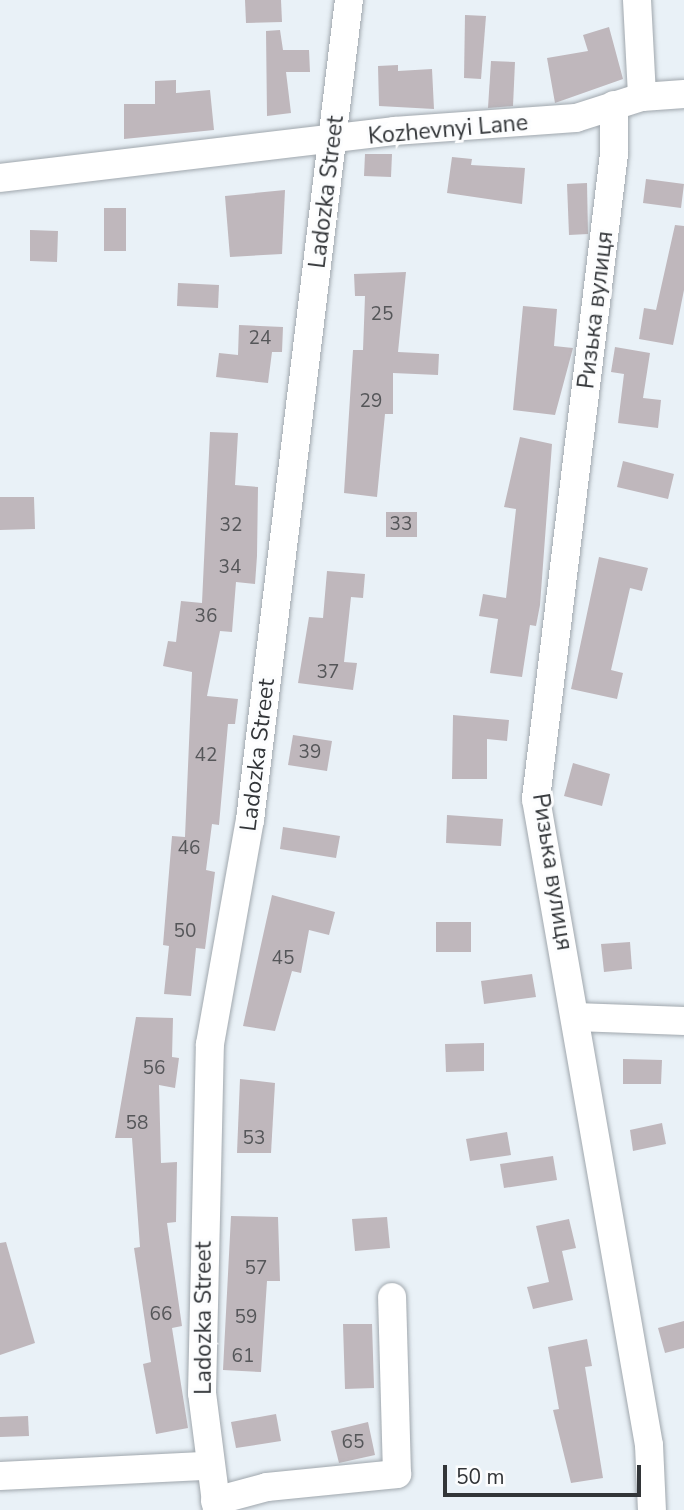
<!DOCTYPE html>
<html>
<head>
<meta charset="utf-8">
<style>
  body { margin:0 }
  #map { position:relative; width:684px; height:1510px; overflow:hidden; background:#e9f1f7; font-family:"Nunito Sans",sans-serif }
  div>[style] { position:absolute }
  .building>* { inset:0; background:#bfb7bc }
  .roads { filter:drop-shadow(0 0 2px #a0a7ad) drop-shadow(0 0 2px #a0a7ad) }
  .minor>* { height:28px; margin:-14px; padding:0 14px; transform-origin:14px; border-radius:14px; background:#fff }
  span { translate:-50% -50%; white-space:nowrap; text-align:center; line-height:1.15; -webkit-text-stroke:6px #fcfdfe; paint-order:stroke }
  .number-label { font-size:19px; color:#555659 }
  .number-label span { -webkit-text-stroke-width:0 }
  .street-label { font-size:23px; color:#323538 }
  .scale { position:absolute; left:443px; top:1465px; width:198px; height:32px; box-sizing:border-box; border:4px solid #323538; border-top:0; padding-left:9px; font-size:21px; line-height:24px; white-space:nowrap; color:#323538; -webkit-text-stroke:5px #fcfdfe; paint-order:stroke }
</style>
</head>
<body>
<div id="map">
  <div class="building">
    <i style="clip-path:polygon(245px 0,281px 0,282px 22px,246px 23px)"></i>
    <i style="clip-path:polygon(465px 15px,486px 16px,481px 79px,464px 78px)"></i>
    <i style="clip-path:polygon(609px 27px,623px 79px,555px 103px,547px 58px,588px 51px,583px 35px)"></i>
    <i style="clip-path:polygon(280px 30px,283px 50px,309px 50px,310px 72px,286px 72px,291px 113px,267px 116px,266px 31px)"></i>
    <i style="clip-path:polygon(491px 61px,515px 62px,513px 106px,488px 108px)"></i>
    <i style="clip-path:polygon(398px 65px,398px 71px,432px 69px,434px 109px,379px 106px,378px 66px)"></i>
    <i style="clip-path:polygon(176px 80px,176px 93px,210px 90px,214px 130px,124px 139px,124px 104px,155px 104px,155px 81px)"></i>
    <i style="clip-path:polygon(365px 154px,392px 154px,391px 177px,364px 176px)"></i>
    <i style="clip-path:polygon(452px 157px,472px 159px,471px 165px,525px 168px,522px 204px,447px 193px)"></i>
    <i style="clip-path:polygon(646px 179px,684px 184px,681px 208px,643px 203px)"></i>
    <i style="clip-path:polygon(587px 183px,588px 234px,569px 235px,567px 184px)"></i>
    <i style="clip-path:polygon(285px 190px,282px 254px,230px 257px,225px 196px)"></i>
    <i style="clip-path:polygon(104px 208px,126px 208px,126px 251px,104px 251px)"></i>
    <i style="clip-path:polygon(675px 225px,684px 226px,684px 290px,673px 345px,639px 339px,644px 308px,656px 310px)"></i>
    <i style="clip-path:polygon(30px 230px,58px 231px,57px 262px,30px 261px)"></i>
    <i style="clip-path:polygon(406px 272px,398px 352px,439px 354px,438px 375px,393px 373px,393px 414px,385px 414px,377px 497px,344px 493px,353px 350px,363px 350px,365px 296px,355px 296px,354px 274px)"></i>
    <i style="clip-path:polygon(178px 283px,219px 285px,218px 308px,177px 306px)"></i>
    <i style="clip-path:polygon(523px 306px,557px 309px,554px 346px,573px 348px,555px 415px,513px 410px)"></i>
    <i style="clip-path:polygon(239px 325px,283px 327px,282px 352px,272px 352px,268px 383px,216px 377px,219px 353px,238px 355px)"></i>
    <i style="clip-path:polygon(615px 347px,650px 353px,643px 398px,661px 400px,658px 428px,618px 423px,624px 374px,611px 372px)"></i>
    <i style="clip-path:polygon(210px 432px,238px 433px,235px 485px,258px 487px,257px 556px,255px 584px,236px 582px,232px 632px,220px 631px,207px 696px,238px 699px,235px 724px,228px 724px,219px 825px,212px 824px,206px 870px,215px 872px,205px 949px,196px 948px,191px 996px,164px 994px,169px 946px,163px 945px,172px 836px,185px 837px,192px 672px,163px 666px,168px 641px,176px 642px,181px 601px,202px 603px)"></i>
    <i style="clip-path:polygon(520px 437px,552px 444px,540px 605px,536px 626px,530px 625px,522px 677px,490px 673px,498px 619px,479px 616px,483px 594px,506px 598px,516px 509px,504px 507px)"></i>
    <i style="clip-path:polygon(623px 461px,674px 474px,668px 499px,617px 487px)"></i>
    <i style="clip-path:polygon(0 497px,34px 497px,35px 529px,0 530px)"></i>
    <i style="clip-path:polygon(386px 512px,417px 512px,417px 537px,386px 537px)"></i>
    <i style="clip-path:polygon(599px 557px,648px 568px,642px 591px,630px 588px,611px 670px,623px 673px,617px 699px,571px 689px)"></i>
    <i style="clip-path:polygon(327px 571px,365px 574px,363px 598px,351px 597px,344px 662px,357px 663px,353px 690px,298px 683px,309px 617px,323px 618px)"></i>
    <i style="clip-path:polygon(453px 715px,509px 720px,507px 741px,487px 739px,487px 779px,452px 779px)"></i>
    <i style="clip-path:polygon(293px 735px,332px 741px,327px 771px,288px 765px)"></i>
    <i style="clip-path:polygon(573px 763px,610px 774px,602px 806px,564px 796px)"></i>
    <i style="clip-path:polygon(447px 815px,503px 819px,501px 846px,446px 843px)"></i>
    <i style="clip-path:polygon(283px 827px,340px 836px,336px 858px,280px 849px)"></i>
    <i style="clip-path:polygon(272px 895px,335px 912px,329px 935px,309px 930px,301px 973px,292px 971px,275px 1031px,243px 1026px)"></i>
    <i style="clip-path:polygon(436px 922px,471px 922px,471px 952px,436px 952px)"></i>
    <i style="clip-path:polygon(630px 942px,632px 969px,604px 972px,601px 944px)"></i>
    <i style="clip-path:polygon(532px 974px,536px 997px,484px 1004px,481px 981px)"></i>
    <i style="clip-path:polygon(136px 1017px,173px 1018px,172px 1057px,179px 1058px,175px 1088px,159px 1085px,161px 1163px,177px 1162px,176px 1222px,167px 1223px,182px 1326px,172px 1328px,188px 1428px,156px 1434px,143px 1364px,151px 1362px,134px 1248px,140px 1247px,132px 1138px,115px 1138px)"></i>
    <i style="clip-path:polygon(484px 1043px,484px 1071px,446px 1072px,445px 1044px)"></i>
    <i style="clip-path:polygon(623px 1059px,662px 1060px,661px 1084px,623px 1084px)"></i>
    <i style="clip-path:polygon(240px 1079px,275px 1083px,271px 1153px,237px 1153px)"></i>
    <i style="clip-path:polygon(662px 1123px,666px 1144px,633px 1151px,630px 1130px)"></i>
    <i style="clip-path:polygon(507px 1132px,511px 1155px,470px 1161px,466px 1139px)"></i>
    <i style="clip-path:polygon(553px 1156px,557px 1180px,504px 1188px,500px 1164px)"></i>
    <i style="clip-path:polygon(231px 1216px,278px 1217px,280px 1281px,267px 1281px,261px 1372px,223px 1370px)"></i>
    <i style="clip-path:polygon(387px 1217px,390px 1248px,355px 1251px,352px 1219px)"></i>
    <i style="clip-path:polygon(569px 1219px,576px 1248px,562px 1251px,573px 1300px,533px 1309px,527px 1287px,549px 1282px,536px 1226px)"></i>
    <i style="clip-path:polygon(6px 1242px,35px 1343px,0 1355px,0 1243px)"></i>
    <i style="clip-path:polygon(684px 1321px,684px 1348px,665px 1353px,658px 1328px)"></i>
    <i style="clip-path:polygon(343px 1324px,372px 1324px,374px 1388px,345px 1389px)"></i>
    <i style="clip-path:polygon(587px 1339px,592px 1366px,585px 1367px,603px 1478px,571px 1483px,553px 1410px,559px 1409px,548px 1347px)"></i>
    <i style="clip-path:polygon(276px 1414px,281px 1441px,236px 1448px,231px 1422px)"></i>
    <i style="clip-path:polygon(28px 1416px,29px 1436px,0 1437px,0 1417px)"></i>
    <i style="clip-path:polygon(368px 1422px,375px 1455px,339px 1463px,331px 1431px)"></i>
  </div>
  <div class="roads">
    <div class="minor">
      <i style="left:637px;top:0;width:97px;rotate:87deg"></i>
      <i style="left:614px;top:105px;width:49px;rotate:90deg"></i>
      <i style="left:614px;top:154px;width:650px;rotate:96.9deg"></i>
      <i style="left:536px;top:799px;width:656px;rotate:80.08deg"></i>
      <i style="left:649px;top:1445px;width:65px;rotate:87.4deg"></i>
      <i style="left:0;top:178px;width:397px;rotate:-6.8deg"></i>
      <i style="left:394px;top:131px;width:182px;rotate:-4.1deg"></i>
      <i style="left:576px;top:118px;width:69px;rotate:-17.7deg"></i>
      <i style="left:642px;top:97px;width:42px;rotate:-4.1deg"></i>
      <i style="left:576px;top:1017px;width:108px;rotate:2.1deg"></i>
      <i style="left:0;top:1476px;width:208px;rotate:-2.8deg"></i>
      <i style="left:215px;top:1501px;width:54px;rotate:-15.1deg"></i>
      <i style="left:267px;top:1487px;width:131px;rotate:-5.7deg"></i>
      <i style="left:397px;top:1474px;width:177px;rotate:-91.6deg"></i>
      <i style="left:217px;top:1510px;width:118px;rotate:-97.3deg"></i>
      <i style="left:202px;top:1393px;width:349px;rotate:-88.7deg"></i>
      <i style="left:210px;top:1044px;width:228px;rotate:-79.9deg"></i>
      <i style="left:250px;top:820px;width:826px;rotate:-83.12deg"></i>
    </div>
  </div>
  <div class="number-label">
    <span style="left:382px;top:315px">25</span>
    <span style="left:260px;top:339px">24</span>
    <span style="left:371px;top:402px">29</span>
    <span style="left:401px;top:525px">33</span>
    <span style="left:231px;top:526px">32</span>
    <span style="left:230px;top:568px">34</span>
    <span style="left:206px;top:617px">36</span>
    <span style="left:328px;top:673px">37</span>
    <span style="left:310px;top:753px">39</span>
    <span style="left:206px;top:756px">42</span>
    <span style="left:189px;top:849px">46</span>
    <span style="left:185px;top:932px">50</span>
    <span style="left:283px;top:959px">45</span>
    <span style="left:154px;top:1069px">56</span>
    <span style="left:137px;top:1124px">58</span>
    <span style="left:254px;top:1139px">53</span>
    <span style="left:256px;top:1269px">57</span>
    <span style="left:161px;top:1315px">66</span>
    <span style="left:246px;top:1318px">59</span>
    <span style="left:243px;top:1357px">61</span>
    <span style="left:353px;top:1443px">65</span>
  </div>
  <div class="street-label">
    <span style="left:448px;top:130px;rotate:-5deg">Kozhevnyi Lane</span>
    <span style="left:327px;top:192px;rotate:-83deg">Ladozka Street</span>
    <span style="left:596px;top:310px;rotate:-83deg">Ризька вулиця</span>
    <span style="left:258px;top:755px;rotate:-83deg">Ladozka Street</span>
    <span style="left:552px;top:872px;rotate:81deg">Ризька вулиця</span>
    <span style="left:204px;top:1318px;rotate:-90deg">Ladozka Street</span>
  </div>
  <div class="scale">50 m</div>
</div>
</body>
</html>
